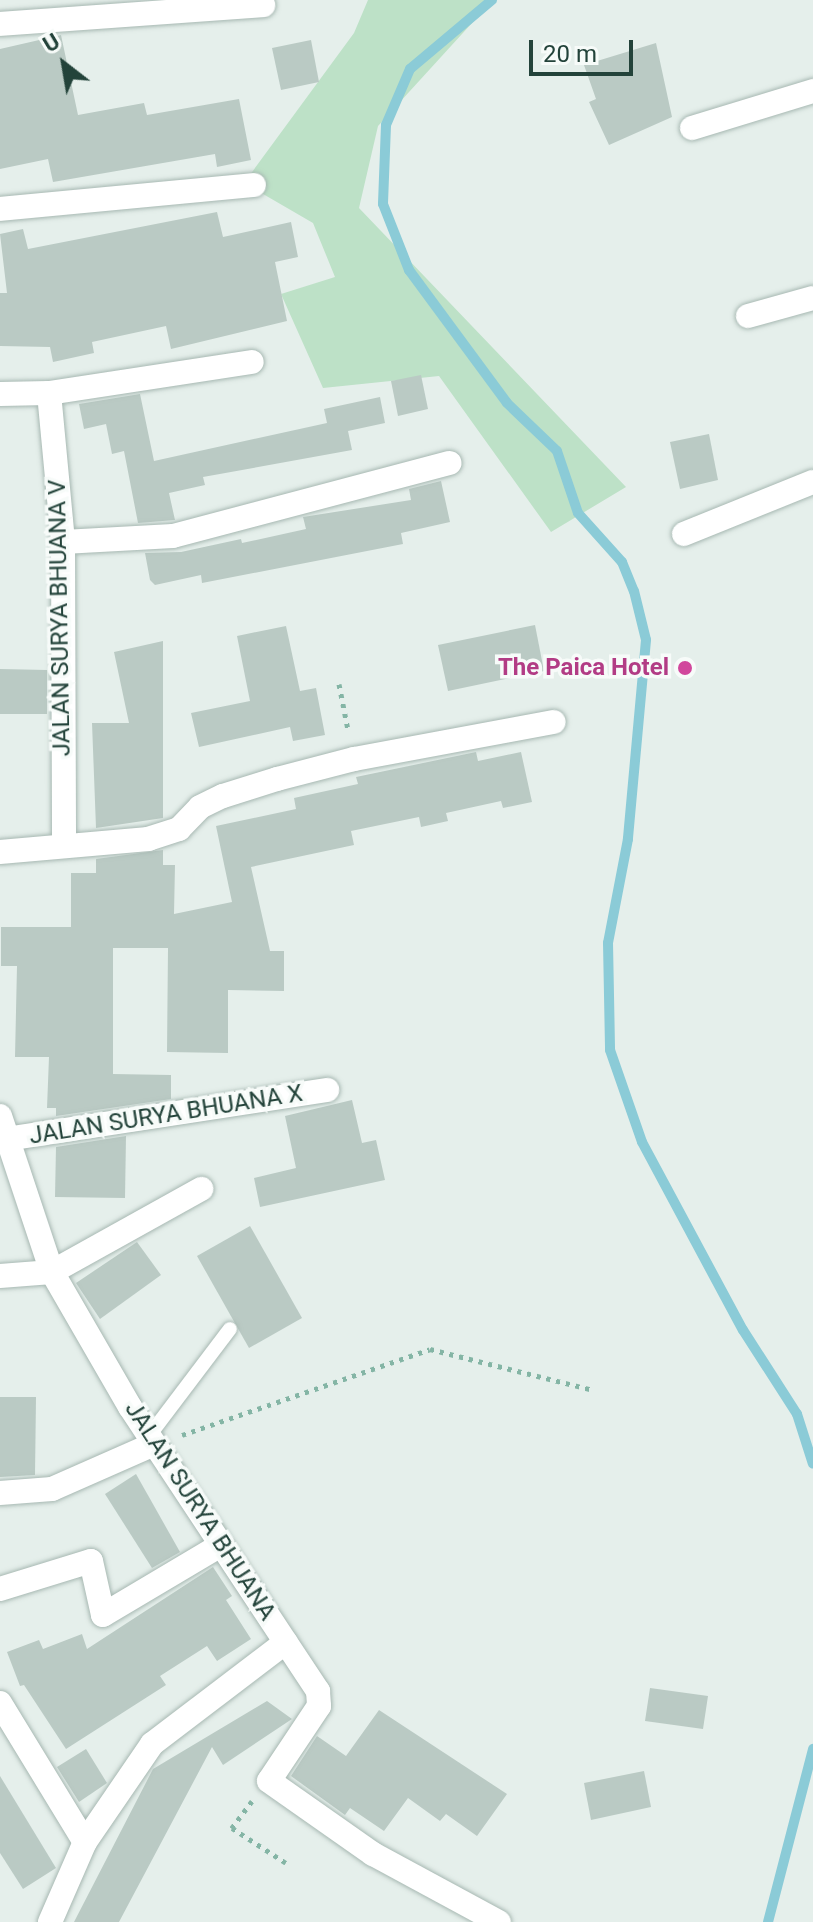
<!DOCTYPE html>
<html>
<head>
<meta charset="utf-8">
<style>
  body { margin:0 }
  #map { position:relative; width:813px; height:1922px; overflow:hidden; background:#e5efeb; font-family:Roboto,sans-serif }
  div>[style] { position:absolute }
  .green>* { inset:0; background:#bde1c7 }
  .stream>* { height:10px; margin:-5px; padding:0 5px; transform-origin:5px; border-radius:5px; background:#8bcbd7 }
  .building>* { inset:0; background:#bacac4 }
  .path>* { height:5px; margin-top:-2.5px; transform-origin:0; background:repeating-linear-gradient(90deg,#84b5a5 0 4px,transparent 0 10px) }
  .roads { filter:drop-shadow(0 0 2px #a7b8b2) drop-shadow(0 0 2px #a7b8b2) }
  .lane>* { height:14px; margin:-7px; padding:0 7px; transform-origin:7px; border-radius:7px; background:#fff }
  .street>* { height:24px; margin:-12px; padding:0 12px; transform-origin:12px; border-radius:12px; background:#fff }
  .dots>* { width:22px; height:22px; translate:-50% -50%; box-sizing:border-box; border:4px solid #f7fbf9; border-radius:50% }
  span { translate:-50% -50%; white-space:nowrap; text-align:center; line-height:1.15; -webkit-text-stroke:7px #f7fbf9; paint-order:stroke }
  .street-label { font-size:24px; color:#23433a }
  .hotel-label { font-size:24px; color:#b23c85; font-weight:700 }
  .right { translate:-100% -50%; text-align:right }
  .north { position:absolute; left:24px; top:24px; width:80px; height:80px; -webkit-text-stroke:6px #f7fbf9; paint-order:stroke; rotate:329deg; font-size:22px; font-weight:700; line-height:32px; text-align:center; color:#23433a }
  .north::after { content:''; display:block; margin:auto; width:28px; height:36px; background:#23433a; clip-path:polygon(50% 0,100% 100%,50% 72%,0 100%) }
  .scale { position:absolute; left:529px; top:40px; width:104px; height:36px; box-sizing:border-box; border:4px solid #23433a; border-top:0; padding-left:10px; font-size:24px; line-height:28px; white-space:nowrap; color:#23433a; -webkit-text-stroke:6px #f7fbf9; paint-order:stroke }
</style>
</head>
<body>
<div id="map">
  <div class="green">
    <i style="clip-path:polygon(368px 0,493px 0,378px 126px,359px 208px,626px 487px,551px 532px,439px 376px,323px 388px,281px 294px,335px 277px,313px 223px,244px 183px,354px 33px)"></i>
  </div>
  <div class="stream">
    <i style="left:492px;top:0;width:107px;rotate:139.9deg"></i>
    <i style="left:410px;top:69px;width:61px;rotate:113.2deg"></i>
    <i style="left:386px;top:125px;width:79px;rotate:92.2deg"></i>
    <i style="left:383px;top:204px;width:71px;rotate:68.5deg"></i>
    <i style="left:409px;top:270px;width:165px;rotate:53.6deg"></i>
    <i style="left:507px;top:403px;width:69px;rotate:43.8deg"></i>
    <i style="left:557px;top:451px;width:65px;rotate:71.3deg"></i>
    <i style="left:578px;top:513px;width:66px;rotate:48.1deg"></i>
    <i style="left:622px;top:562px;width:31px;rotate:68deg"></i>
    <i style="left:634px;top:591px;width:50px;rotate:76.2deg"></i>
    <i style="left:646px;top:640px;width:200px;rotate:95.2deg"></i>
    <i style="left:628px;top:839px;width:106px;rotate:100.9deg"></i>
    <i style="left:608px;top:943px;width:107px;rotate:88.9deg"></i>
    <i style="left:610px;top:1050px;width:97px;rotate:70.8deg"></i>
    <i style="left:642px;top:1142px;width:213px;rotate:61.8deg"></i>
    <i style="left:743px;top:1330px;width:100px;rotate:57.3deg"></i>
    <i style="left:797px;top:1414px;width:52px;rotate:72.3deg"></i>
    <i style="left:768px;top:1922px;width:179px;rotate:-75.4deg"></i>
  </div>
  <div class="building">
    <i style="clip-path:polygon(61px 35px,78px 115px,144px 103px,147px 115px,239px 99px,251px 160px,217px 167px,215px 154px,53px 182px,48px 159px,0 169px,0 49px)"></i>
    <i style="clip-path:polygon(311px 40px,319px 82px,281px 90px,272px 48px)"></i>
    <i style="clip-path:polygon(656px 43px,672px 117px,609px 145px,589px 102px,596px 99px,584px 65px)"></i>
    <i style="clip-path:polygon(217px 212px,223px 237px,291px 222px,298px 257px,275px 262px,287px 321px,171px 349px,166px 326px,92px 342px,94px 353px,53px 362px,50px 347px,0 346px,0 293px,7px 293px,0 234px,23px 229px,28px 249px)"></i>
    <i style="clip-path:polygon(421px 375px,428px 409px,398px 416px,391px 381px)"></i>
    <i style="clip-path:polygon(140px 394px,154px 461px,327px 423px,324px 409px,380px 397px,385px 423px,348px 431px,352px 450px,203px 477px,205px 485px,169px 493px,175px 520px,138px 523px,124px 451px,112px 454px,106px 424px,84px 429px,79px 404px)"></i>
    <i style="clip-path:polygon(709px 434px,718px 480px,680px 489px,670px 442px)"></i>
    <i style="clip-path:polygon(441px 481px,450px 522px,401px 533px,403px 544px,202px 583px,201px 575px,155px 585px,150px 580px,145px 553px,181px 552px,241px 539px,242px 543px,306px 529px,303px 517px,411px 500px,409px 489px)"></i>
    <i style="clip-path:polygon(535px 625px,544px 671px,448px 691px,438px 645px)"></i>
    <i style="clip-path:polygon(286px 626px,300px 691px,316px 688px,325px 735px,293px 741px,290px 727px,199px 747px,191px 713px,250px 701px,237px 636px)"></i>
    <i style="clip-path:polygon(163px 641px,163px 818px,96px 828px,92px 723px,129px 723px,114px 652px)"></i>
    <i style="clip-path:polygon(0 669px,47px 670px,47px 714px,0 714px)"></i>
    <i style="clip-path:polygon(476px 752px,478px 761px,521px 752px,532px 802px,503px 808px,501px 801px,446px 813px,448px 821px,421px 827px,419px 817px,351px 831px,354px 845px,251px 867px,270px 951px,284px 951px,284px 991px,228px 990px,228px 1053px,167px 1052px,168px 948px,113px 948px,113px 1074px,171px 1075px,171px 1099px,56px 1116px,56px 1108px,47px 1108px,49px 1057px,15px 1057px,17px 966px,1px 966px,1px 927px,71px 927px,71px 873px,96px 873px,96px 859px,163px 850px,163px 865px,175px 865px,174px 914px,232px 902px,216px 826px,296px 809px,294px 798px,358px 784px,356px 777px)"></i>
    <i style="clip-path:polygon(352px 1100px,362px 1143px,376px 1140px,385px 1180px,260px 1207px,254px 1178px,296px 1168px,285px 1116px)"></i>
    <i style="clip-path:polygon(126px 1136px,125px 1198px,55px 1197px,56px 1147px)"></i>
    <i style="clip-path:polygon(250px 1226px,302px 1318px,249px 1348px,197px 1256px)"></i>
    <i style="clip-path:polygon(137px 1242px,161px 1275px,100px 1319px,76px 1283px)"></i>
    <i style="clip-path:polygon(0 1397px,36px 1397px,35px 1475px,0 1477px)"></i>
    <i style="clip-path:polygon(136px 1474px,180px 1552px,152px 1568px,105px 1494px)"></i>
    <i style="clip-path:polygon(213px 1567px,232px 1596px,226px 1600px,251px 1639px,217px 1661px,207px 1646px,160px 1676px,166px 1685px,66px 1749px,24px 1685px,20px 1686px,7px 1652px,39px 1640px,43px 1649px,82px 1634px,87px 1649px)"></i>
    <i style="clip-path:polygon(650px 1688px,708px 1696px,703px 1729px,645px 1721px)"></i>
    <i style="clip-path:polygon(267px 1701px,292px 1719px,223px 1765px,212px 1747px,119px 1922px,74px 1922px,153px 1769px)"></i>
    <i style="clip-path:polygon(379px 1710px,507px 1794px,477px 1836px,446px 1814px,440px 1821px,408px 1798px,384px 1831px,350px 1808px,345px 1815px,291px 1776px,317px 1736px,346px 1756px)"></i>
    <i style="clip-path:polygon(86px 1749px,107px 1783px,79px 1802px,57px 1767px)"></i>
    <i style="clip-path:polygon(644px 1771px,651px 1807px,591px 1820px,584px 1783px)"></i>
    <i style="clip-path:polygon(0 1776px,56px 1868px,23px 1889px,0 1853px)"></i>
  </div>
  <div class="path">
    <i style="left:339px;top:684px;width:47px;rotate:78.9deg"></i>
    <i style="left:182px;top:1435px;width:262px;rotate:-19.1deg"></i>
    <i style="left:430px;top:1349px;width:168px;rotate:14.1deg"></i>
    <i style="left:252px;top:1801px;width:34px;rotate:127deg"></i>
    <i style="left:232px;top:1828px;width:64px;rotate:32.9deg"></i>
  </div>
  <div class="roads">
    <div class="lane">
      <i style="left:149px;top:1436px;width:134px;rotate:-52.9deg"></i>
    </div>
    <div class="street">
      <i style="left:0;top:24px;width:264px;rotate:-4.1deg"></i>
      <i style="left:692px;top:128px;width:127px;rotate:-17deg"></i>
      <i style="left:0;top:209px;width:255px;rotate:-5.4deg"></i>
      <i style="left:748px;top:316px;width:67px;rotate:-15.5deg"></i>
      <i style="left:49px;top:393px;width:150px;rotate:84.6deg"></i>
      <i style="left:63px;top:542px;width:302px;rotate:89.8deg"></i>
      <i style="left:0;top:394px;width:49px;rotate:-1.2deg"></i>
      <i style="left:49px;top:393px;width:205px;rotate:-8.7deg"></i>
      <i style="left:684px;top:534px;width:139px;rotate:-22deg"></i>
      <i style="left:63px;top:542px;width:110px;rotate:-3.1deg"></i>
      <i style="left:173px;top:536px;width:286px;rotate:-14.8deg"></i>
      <i style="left:0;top:852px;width:149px;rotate:-5deg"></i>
      <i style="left:148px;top:839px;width:33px;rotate:-18deg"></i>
      <i style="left:179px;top:829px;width:30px;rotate:-46deg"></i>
      <i style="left:200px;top:807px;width:25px;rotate:-26deg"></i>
      <i style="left:223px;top:796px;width:57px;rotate:-17.5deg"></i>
      <i style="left:277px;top:779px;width:80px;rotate:-14.6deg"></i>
      <i style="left:354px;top:759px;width:203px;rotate:-10.5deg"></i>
      <i style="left:0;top:1116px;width:164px;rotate:71.6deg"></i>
      <i style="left:52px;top:1272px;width:156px;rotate:60deg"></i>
      <i style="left:130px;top:1407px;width:341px;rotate:56.5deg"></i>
      <i style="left:318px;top:1691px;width:15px;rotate:86deg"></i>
      <i style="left:319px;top:1706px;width:90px;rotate:123.7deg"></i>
      <i style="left:269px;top:1781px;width:127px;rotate:35.1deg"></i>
      <i style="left:373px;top:1854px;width:143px;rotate:28.4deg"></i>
      <i style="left:6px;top:1139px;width:325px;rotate:-8.7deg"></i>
      <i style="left:0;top:1276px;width:52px;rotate:-4.4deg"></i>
      <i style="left:52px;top:1272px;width:171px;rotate:-29.1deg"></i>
      <i style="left:0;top:1493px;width:52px;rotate:-4.4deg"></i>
      <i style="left:52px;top:1489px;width:111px;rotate:-23.8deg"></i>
      <i style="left:0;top:1589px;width:95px;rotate:-17.1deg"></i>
      <i style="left:91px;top:1561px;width:55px;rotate:77.5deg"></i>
      <i style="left:103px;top:1615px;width:137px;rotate:-30.7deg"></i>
      <i style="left:0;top:1703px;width:163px;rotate:58.6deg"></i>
      <i style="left:50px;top:1922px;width:87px;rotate:-66.4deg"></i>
      <i style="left:85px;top:1842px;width:119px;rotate:-55.6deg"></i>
      <i style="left:152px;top:1744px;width:168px;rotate:-37.3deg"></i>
    </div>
  </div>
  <div class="dots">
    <i style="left:685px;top:668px;background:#d1479c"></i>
  </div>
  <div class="street-label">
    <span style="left:60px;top:618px;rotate:-91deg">JALAN SURYA BHUANA V</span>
    <span style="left:166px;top:1115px;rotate:-9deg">JALAN SURYA BHUANA X</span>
    <span style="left:200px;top:1511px;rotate:57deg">JALAN SURYA BHUANA</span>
  </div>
  <div class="hotel-label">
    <span class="right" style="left:669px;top:668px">The Paica Hotel</span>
  </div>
  <div class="north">U</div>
  <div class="scale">20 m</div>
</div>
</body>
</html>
